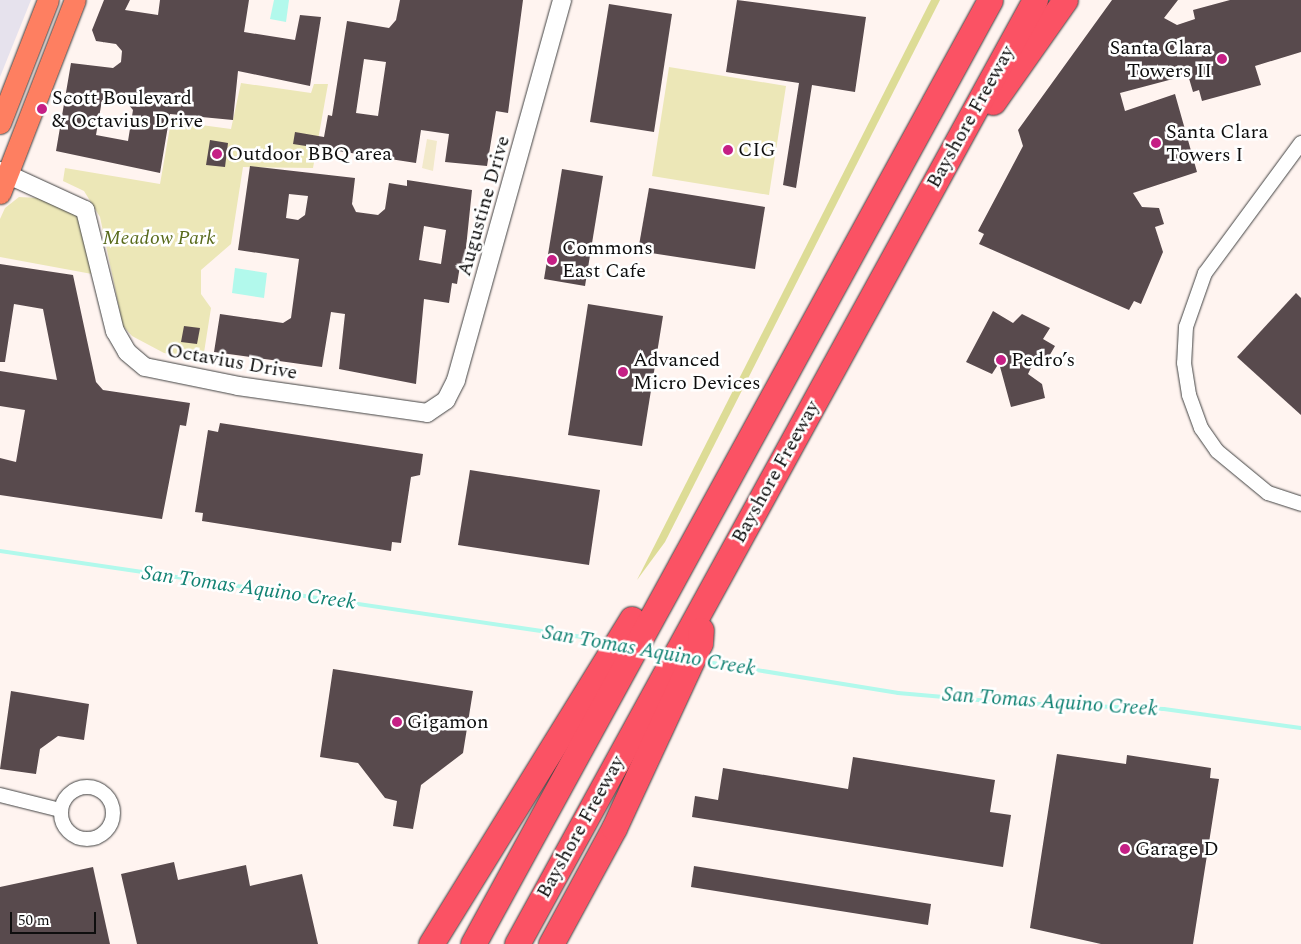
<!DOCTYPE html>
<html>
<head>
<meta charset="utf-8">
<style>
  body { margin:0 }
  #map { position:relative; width:1301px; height:944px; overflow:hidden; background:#fff4f0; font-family:Spectral,serif }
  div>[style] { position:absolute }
  .industrial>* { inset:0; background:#e6e2ed }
  .green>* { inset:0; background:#ece7b7 }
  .forest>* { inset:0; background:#dddc96 }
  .pitch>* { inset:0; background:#f2e9ca }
  .water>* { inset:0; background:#b2f9ec }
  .stream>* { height:4px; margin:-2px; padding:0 2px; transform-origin:2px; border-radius:2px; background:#b2f9ec }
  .building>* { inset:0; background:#584a4d }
  .roads { filter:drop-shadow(0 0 1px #414141) drop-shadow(0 0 1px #414141) }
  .minor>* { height:14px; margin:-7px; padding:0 7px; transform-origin:7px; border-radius:7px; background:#fff }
  .minor>.ring { margin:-7px; padding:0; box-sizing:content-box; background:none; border:14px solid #fff; border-radius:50% }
  .tertiary>* { height:18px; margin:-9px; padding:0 9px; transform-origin:9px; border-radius:9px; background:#fff }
  .primary>* { height:21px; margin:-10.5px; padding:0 10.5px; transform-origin:10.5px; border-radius:10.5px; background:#fe7f61 }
  .motorway>* { height:25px; margin:-12.5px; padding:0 12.5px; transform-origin:12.5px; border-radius:12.5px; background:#fb5264 }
  .dots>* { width:14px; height:14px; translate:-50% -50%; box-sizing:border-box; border:2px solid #fff; border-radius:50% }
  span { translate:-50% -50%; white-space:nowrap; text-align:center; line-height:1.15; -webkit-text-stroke:5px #fff; paint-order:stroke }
  .poi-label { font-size:20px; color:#0e0e0e }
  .right { translate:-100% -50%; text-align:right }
  .left { translate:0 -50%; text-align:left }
  .street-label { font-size:20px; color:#0e0e0e }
  .park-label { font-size:20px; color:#586a1b; font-style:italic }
  .water-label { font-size:21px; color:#118273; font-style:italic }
  .scale { position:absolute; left:10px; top:912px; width:86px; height:22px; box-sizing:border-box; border:2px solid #0e0e0e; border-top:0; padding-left:6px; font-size:15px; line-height:18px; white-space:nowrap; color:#0e0e0e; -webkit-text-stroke:4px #fff; paint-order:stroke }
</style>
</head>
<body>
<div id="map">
  <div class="industrial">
    <i style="clip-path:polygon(0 0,31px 0,0 77px)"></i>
  </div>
  <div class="green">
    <i style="clip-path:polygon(669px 67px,786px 86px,769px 195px,652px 176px)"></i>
    <i style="clip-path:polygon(241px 83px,311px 93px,314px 84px,328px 84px,313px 168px,243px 167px,231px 244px,201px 270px,201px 294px,211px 308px,203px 359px,164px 353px,132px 336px,123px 326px,100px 217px,84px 191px,63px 181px,65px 168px,160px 184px,171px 121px,231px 129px)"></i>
    <i style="clip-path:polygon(19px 197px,39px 198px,72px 209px,82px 226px,92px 274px,0 257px,0 219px,5px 208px)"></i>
  </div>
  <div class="forest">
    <i style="clip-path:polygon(931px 0,940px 0,665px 542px,637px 580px)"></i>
  </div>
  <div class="pitch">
    <i style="clip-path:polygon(427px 139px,437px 141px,433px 171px,422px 168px)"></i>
  </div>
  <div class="water">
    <i style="clip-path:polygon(274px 0,289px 0,286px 22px,270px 19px)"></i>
    <i style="clip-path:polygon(235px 268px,267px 273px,264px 298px,232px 293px)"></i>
  </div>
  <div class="stream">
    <i style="left:0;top:551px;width:616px;rotate:8.41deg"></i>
    <i style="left:645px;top:649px;width:23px;rotate:13deg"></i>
    <i style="left:701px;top:661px;width:200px;rotate:9.2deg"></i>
    <i style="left:898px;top:693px;width:115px;rotate:5deg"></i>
    <i style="left:1013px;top:703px;width:151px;rotate:2.3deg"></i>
    <i style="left:1164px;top:709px;width:138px;rotate:7.9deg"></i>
  </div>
  <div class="building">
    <i style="clip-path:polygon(evenodd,104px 0,130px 0,125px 10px,158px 15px,160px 0,249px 0,244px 32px,295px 40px,300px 15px,321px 17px,310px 86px,238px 71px,233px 120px,170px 114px,160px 173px,56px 151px,71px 63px,113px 68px,121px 62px,122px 51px,116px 44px,96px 41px,92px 30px,104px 0,102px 100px,128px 104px,133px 110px,128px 141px,96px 135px,102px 100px)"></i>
    <i style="clip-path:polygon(evenodd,400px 0,523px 0,508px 113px,496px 111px,487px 166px,445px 162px,449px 134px,421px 130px,416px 163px,293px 144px,295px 132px,324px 137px,328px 115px,332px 116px,347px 21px,389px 28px,396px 20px,400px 0,364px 59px,386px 62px,378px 116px,356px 113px,364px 59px)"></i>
    <i style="clip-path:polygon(737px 0,866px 17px,855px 92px,812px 85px,796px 188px,783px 185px,799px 83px,726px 72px)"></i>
    <i style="clip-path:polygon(1112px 0,1178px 0,1164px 18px,1177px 25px,1195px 19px,1193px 10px,1230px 0,1301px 0,1301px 52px,1255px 66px,1261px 85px,1202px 101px,1199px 90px,1193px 92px,1188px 75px,1120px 93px,1125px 111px,1175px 94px,1197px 172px,1133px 193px,1142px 207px,1159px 208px,1164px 224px,1155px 227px,1163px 252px,1141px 304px,1134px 301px,1129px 310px,979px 244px,984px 234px,978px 231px,1023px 146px,1018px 130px)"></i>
    <i style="clip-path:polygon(609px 4px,672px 14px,654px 132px,590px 122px)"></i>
    <i style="clip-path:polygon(210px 140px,228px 143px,225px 167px,206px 165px)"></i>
    <i style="clip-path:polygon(evenodd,250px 166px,355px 178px,352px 204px,356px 212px,378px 215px,385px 209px,389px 183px,407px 186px,407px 180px,472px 190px,464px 267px,460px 266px,457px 284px,452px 283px,449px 303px,424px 299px,416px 384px,339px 369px,345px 314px,331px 312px,322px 367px,214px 352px,220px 314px,283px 323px,291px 318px,299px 259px,238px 250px,250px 166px,289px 194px,308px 196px,305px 215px,298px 220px,286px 218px,289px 194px,250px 166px,424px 226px,446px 230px,441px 264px,419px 260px,424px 226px)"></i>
    <i style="clip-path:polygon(562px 169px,603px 176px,585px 286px,544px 279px)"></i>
    <i style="clip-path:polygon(649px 188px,765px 207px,755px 269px,638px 251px)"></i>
    <i style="clip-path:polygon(0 264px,73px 275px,96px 382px,103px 390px,190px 403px,186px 426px,180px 425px,162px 519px,0 495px,0 458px,16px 462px,25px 410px,0 406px,0 371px,57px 380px,43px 309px,14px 304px,5px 362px,0 362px)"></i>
    <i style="clip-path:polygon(1296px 293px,1301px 298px,1301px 415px,1237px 357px)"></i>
    <i style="clip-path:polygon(588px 304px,663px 316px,642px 446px,568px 435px)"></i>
    <i style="clip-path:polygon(993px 311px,1013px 323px,1022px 314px,1050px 328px,1043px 339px,1055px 346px,1048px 358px,1038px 353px,1028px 374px,1042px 384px,1045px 398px,1011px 407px,999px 363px,992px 374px,966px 362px)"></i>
    <i style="clip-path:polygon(184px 326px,200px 328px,197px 344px,181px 342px)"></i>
    <i style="clip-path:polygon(220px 423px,423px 454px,420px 475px,411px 477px,401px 543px,392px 542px,391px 551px,202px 521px,203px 513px,195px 512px,208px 430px,218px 432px)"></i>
    <i style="clip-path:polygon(470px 470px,600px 490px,589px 565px,458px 545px)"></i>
    <i style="clip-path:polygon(333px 669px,473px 691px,463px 753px,421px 785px,413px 829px,393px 826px,397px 801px,385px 798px,358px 763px,320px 757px)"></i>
    <i style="clip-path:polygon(11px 691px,89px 704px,84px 740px,58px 736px,40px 749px,36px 774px,0 769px)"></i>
    <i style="clip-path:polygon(1057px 754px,1126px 764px,1127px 755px,1211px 768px,1210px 778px,1219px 779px,1193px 944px,1101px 944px,1030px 928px)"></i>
    <i style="clip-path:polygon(853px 757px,995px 780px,990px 812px,1011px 815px,1003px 867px,692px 817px,695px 796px,718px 800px,723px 768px,848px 789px)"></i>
    <i style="clip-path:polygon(174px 862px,178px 880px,246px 865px,250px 886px,302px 874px,318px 944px,137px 944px,121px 874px)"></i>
    <i style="clip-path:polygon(694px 866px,931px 904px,928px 925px,691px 887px)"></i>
    <i style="clip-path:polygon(93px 867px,110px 944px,0 944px,0 887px)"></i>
  </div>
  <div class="roads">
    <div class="minor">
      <i style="left:1301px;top:143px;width:162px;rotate:126.4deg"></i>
      <i style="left:1205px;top:273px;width:57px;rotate:109.4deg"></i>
      <i style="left:1186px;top:327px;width:36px;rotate:93deg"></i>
      <i style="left:1184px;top:363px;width:32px;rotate:81deg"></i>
      <i style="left:1189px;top:395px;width:35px;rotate:70deg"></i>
      <i style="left:1201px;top:428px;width:28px;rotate:55deg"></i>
      <i style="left:1217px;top:451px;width:66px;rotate:39.5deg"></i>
      <i style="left:1268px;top:493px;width:35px;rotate:18deg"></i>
      <i class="ring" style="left:61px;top:787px;width:38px;height:38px"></i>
      <i style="left:0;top:795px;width:62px;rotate:14deg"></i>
    </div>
    <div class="tertiary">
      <i style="left:0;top:171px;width:94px;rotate:24.6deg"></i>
      <i style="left:85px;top:210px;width:125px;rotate:76.1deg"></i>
      <i style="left:115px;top:331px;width:24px;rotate:60deg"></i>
      <i style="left:127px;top:352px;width:23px;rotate:40deg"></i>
      <i style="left:145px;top:367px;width:95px;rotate:11.5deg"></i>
      <i style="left:238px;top:386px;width:191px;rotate:8.1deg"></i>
      <i style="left:427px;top:413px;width:23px;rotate:-34deg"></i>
      <i style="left:446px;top:400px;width:22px;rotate:-63deg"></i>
      <i style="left:456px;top:380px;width:395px;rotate:-74.4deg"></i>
    </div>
    <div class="primary">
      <i style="left:0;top:123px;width:132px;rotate:-68.7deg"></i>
      <i style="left:0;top:193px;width:207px;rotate:-68.8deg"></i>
    </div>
    <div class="motorway">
      <i style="left:993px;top:102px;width:125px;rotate:-54.8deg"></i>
      <i style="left:431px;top:944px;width:382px;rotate:-58.3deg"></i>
      <i style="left:473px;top:944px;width:1076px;rotate:-61.29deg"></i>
      <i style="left:517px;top:944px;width:1077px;rotate:-61.25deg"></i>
      <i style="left:551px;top:944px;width:132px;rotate:-61.5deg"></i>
      <i style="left:614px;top:828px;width:204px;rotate:-65.1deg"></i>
      <i style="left:700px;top:643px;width:13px;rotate:-86deg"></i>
    </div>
  </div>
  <div class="dots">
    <i style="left:1222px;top:59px;background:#c51f85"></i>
    <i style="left:42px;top:109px;background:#c51f85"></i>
    <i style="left:1156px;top:143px;background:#c51f85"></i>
    <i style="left:728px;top:150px;background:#c51f85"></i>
    <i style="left:217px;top:154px;background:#c51f85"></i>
    <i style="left:552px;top:260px;background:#c51f85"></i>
    <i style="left:1001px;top:360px;background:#c51f85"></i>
    <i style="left:623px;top:372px;background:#c51f85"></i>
    <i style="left:397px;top:722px;background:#c51f85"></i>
    <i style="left:1125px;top:849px;background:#c51f85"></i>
  </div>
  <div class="poi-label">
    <span class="right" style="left:1212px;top:60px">Santa Clara<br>Towers II</span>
    <span class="left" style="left:52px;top:110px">Scott Boulevard<br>&amp; Octavius Drive</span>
    <span class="left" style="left:1166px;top:144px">Santa Clara<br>Towers I</span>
    <span class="left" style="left:738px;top:150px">CIG</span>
    <span class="left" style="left:227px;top:154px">Outdoor BBQ area</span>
    <span class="left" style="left:562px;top:260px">Commons<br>East Cafe</span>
    <span class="left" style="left:1011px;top:360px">Pedro’s</span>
    <span class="left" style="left:633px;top:372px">Advanced<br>Micro Devices</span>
    <span class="left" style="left:407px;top:722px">Gigamon</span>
    <span class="left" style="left:1135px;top:849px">Garage D</span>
  </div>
  <div class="street-label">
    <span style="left:971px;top:117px;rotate:-61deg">Bayshore Freeway</span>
    <span style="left:484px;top:206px;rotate:-74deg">Augustine Drive</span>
    <span style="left:232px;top:362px;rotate:10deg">Octavius Drive</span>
    <span style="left:776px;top:472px;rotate:-61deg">Bayshore Freeway</span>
    <span style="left:581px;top:827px;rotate:-61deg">Bayshore Freeway</span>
  </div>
  <div class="park-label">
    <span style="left:159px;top:238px">Meadow Park</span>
  </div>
  <div class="water-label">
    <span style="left:249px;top:588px;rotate:8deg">San Tomas Aquino Creek</span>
    <span style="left:649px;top:651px;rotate:10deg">San Tomas Aquino Creek</span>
    <span style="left:1050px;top:702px;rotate:4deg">San Tomas Aquino Creek</span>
  </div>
  <div class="scale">50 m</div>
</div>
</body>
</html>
